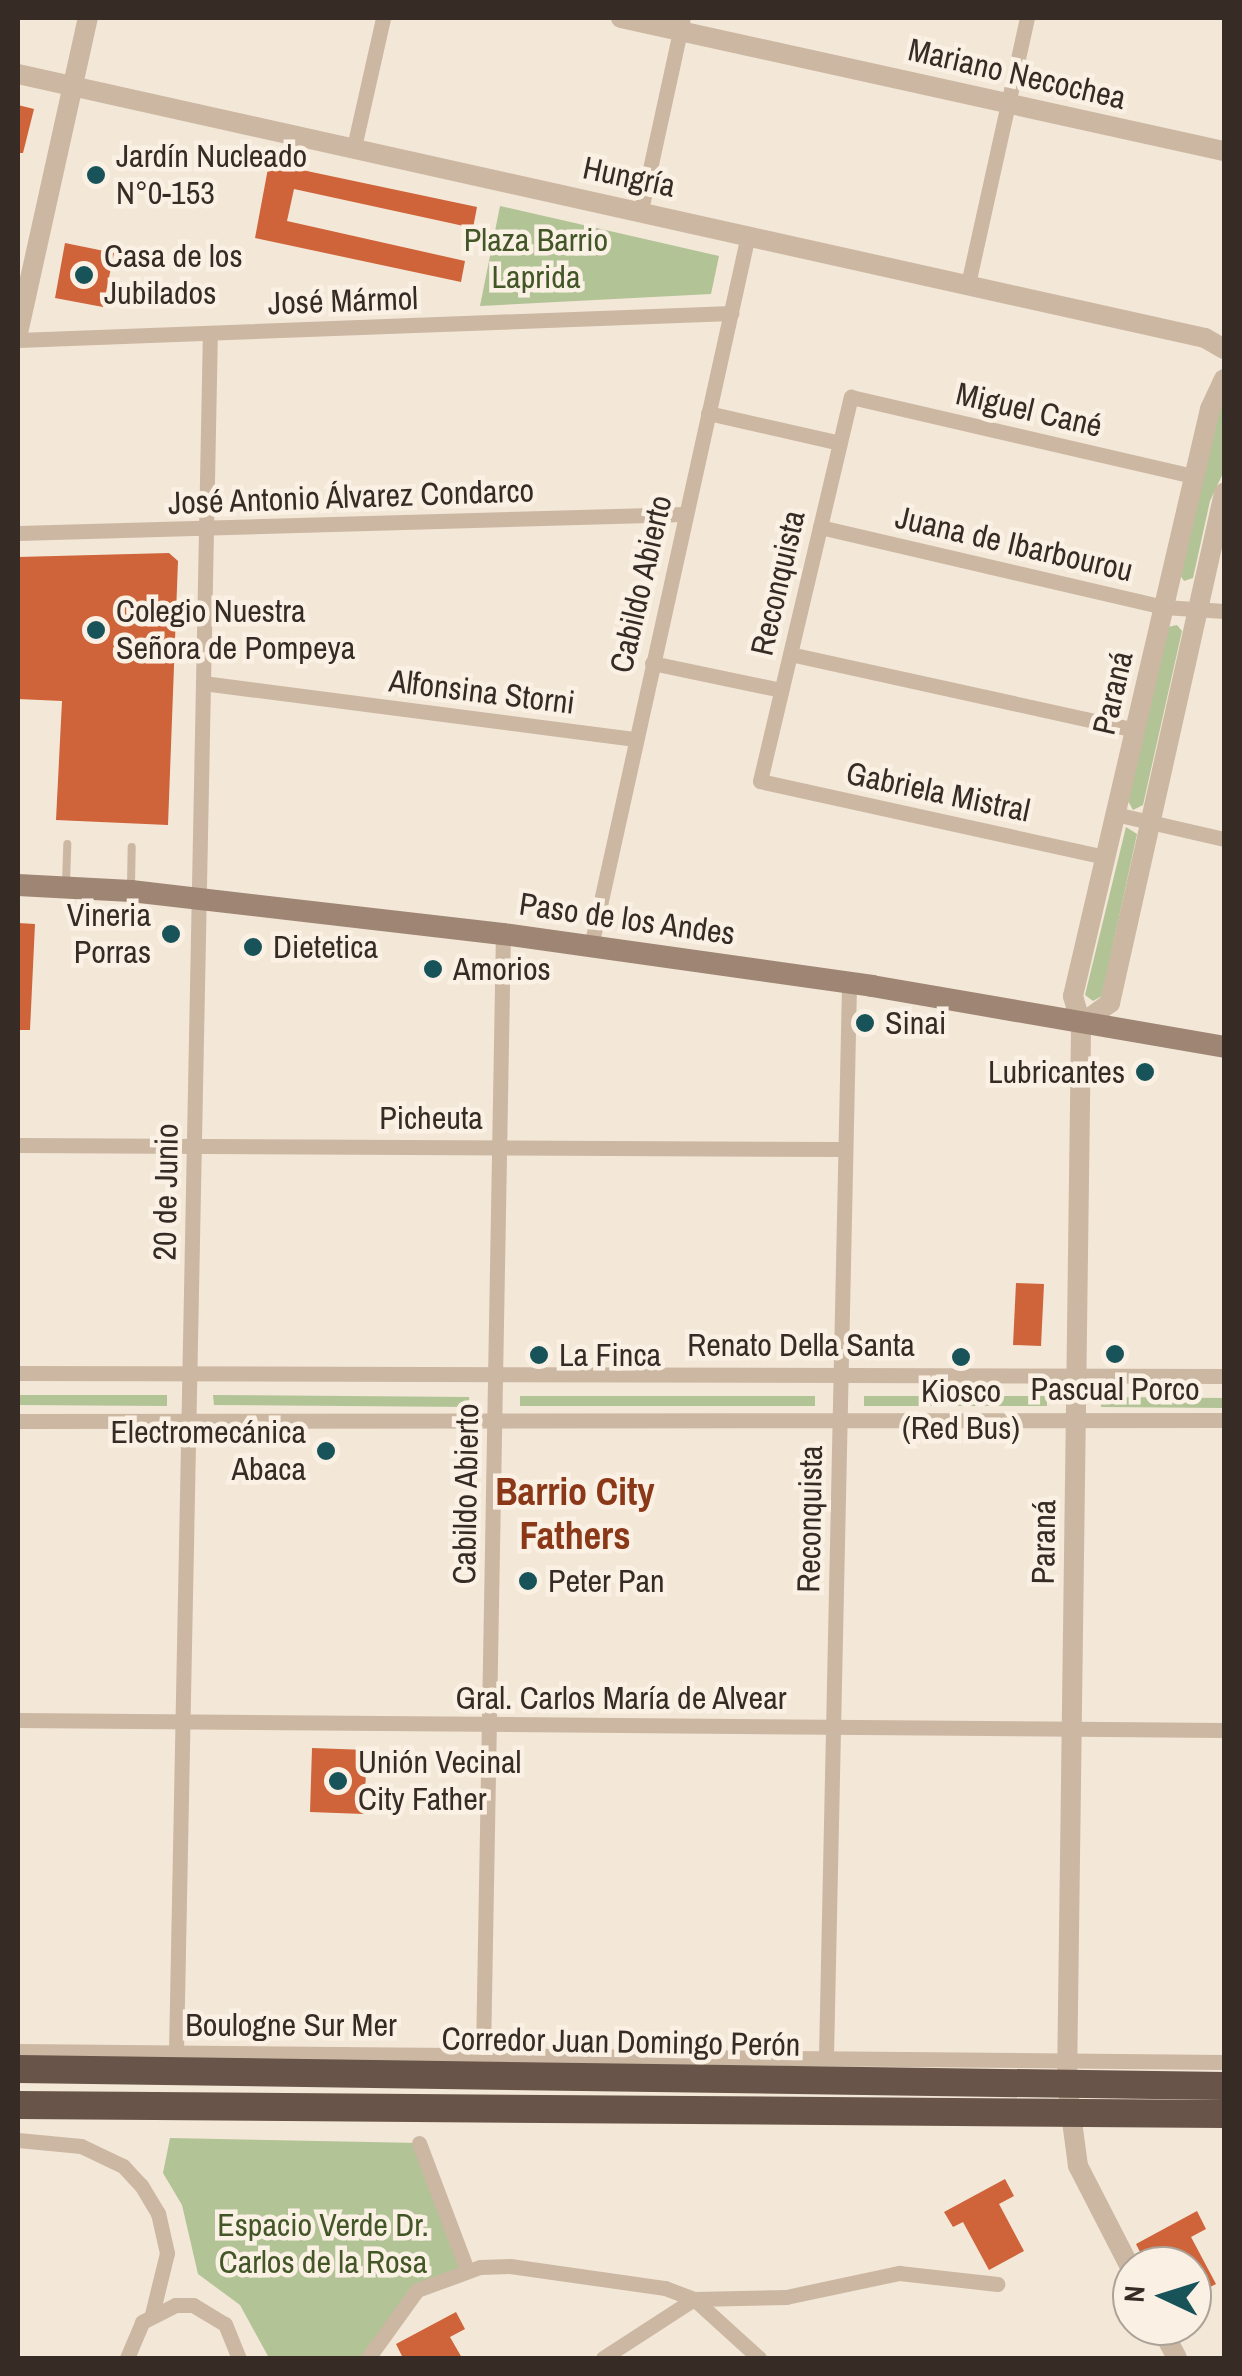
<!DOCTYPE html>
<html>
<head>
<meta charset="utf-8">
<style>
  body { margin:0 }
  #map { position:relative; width:1242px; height:2376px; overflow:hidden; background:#f3e7d7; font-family:"Archivo Narrow",sans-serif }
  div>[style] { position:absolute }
  .green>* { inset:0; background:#b2c396 }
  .building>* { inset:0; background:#cf6339 }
  .service>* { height:8px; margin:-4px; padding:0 4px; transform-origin:4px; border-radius:4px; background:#ccb7a2 }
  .minor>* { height:15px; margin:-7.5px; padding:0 7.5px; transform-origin:7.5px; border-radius:7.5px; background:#ccb7a2 }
  .tertiary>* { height:20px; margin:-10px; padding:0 10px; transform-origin:10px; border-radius:10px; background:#ccb7a2 }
  .secondary>* { height:22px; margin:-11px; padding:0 11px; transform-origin:11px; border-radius:11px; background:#9f8574 }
  .trunk>* { height:28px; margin:-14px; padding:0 14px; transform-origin:14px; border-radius:14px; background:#685448 }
  .dots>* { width:28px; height:28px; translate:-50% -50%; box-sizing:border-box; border:5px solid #faf1e4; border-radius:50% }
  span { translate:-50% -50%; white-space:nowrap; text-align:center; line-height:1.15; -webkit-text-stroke:9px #faf1e4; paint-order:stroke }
  .street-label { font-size:32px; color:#362b25 }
  .poi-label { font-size:32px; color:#362b25 }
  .left { translate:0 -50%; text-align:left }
  .right { translate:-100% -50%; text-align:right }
  .park-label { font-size:32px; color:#435627 }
  .quarter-label { font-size:38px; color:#8b3818; font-weight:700 }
  .frame { position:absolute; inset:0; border:20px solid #362b25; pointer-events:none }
  .north { position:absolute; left:1112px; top:2246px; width:100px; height:100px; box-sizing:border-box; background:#faf1e4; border:2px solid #aca298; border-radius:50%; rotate:274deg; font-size:28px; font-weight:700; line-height:40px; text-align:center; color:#362b25 }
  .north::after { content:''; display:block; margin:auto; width:35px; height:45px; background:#18535a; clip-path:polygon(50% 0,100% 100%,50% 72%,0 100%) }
</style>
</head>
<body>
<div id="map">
  <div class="green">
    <i style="clip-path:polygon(500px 206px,719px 256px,711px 294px,480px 306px)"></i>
    <i style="clip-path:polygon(1224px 392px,1224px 471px,1210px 501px,1193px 578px,1184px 581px,1180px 575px)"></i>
    <i style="clip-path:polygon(1177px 625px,1182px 631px,1143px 805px,1133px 810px,1128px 801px,1168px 627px)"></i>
    <i style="clip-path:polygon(1126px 827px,1137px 834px,1102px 996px,1093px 1001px,1085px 995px)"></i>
    <i style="clip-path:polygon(18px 1395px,167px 1395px,167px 1406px,18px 1405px)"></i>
    <i style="clip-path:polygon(213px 1395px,469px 1397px,470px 1407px,214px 1405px)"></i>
    <i style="clip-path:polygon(520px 1396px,815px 1396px,815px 1406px,520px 1406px)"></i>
    <i style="clip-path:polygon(864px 1396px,1047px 1396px,1047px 1406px,864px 1406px)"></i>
    <i style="clip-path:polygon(1101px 1397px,1224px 1398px,1224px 1408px,1101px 1407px)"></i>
    <i style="clip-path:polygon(170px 2138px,419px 2143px,467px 2270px,417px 2290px,368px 2358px,269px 2358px,240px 2305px,198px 2274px,182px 2205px,163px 2173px)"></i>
  </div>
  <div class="building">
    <i style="clip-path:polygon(18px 105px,34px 109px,23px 153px,18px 153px)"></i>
    <i style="clip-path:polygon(269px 163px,477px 207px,473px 228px,294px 189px,287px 221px,465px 261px,461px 282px,255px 238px)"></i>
    <i style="clip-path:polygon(65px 243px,114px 253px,103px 307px,55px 298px)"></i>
    <i style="clip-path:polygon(169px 553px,178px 561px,168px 825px,56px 820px,62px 701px,18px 699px,18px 557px)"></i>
    <i style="clip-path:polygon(18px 923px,35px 924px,30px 1030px,18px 1030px)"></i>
    <i style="clip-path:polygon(1016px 1283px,1044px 1284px,1041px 1346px,1013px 1345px)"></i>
    <i style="clip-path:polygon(312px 1748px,367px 1750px,364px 1814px,310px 1812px)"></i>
    <i style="clip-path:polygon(1005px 2179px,1014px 2196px,999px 2204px,1024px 2251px,989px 2270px,963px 2222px,953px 2227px,944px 2212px)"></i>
    <i style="clip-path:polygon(1197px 2211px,1206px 2229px,1191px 2237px,1216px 2284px,1192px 2296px,1192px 2266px,1161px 2266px,1155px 2254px,1144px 2260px,1136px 2244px)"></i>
    <i style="clip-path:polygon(456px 2312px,465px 2329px,450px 2337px,462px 2358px,403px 2358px,396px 2344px)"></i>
  </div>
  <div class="service">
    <i style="left:66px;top:882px;width:38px;rotate:-88deg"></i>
    <i style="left:131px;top:886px;width:39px;rotate:-89deg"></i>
  </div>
  <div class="minor">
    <i style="left:354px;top:147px;width:132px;rotate:-77.3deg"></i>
    <i style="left:641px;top:210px;width:197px;rotate:-77.7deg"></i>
    <i style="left:968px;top:284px;width:272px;rotate:-77.5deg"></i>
    <i style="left:18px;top:340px;width:714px;rotate:-2.17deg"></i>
    <i style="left:708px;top:413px;width:135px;rotate:12.8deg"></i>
    <i style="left:820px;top:527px;width:353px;rotate:13.1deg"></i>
    <i style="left:1164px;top:607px;width:60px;rotate:3.8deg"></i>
    <i style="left:18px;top:533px;width:667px;rotate:-1.63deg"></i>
    <i style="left:790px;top:654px;width:353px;rotate:12.4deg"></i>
    <i style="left:652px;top:663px;width:132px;rotate:11.8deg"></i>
    <i style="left:203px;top:683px;width:436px;rotate:7.4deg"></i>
    <i style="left:1115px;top:814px;width:112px;rotate:12.9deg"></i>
    <i style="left:1105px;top:857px;width:353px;rotate:-167.6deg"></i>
    <i style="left:760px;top:781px;width:395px;rotate:-76.7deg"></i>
    <i style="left:851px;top:397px;width:352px;rotate:13deg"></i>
    <i style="left:591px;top:946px;width:728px;rotate:-77.55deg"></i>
    <i style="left:18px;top:1145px;width:827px;rotate:0.28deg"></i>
    <i style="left:18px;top:1373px;width:1206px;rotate:0.14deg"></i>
    <i style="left:18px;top:1421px;width:1206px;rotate:-0.05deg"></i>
    <i style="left:18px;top:1720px;width:1206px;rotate:0.48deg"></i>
    <i style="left:18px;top:2051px;width:1206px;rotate:0.52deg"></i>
    <i style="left:176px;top:2052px;width:1718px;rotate:-88.87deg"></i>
    <i style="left:483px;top:2054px;width:1120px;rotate:-88.98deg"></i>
    <i style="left:826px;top:2056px;width:1073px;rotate:-88.77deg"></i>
    <i style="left:18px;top:2140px;width:63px;rotate:5.4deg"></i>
    <i style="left:81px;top:2146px;width:47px;rotate:25.5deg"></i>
    <i style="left:123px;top:2166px;width:26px;rotate:47deg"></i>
    <i style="left:141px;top:2185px;width:33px;rotate:59deg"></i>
    <i style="left:158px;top:2213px;width:41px;rotate:77.3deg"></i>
    <i style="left:167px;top:2253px;width:63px;rotate:103.8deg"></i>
    <i style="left:419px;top:2143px;width:136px;rotate:69.3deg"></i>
    <i style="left:127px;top:2358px;width:39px;rotate:-67deg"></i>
    <i style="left:142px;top:2322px;width:37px;rotate:-27deg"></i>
    <i style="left:175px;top:2305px;width:18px"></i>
    <i style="left:193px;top:2305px;width:37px;rotate:31deg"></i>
    <i style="left:225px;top:2324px;width:37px;rotate:68deg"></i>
    <i style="left:368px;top:2358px;width:84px;rotate:-54.2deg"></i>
    <i style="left:417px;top:2290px;width:67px;rotate:-20.1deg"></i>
    <i style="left:480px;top:2267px;width:30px;rotate:-2deg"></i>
    <i style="left:510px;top:2266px;width:157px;rotate:8.1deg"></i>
    <i style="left:665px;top:2288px;width:31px;rotate:21deg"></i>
    <i style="left:694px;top:2299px;width:88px;rotate:42.2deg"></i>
    <i style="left:603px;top:2358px;width:108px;rotate:-33deg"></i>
    <i style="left:694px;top:2299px;width:92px;rotate:-1.2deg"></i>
    <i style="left:786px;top:2297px;width:116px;rotate:-12deg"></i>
    <i style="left:899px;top:2273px;width:99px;rotate:6.4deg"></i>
  </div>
  <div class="tertiary">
    <i style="left:621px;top:18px;width:617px;rotate:12.44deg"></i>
    <i style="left:18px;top:74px;width:1216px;rotate:12.54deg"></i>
    <i style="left:1205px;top:338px;width:22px;rotate:30deg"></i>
    <i style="left:18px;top:333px;width:323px;rotate:-77.5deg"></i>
    <i style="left:1081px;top:1024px;width:36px;rotate:-36deg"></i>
    <i style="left:1110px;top:1003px;width:523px;rotate:-77.4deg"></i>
    <i style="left:1132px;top:2271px;width:118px;rotate:-117.2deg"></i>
    <i style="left:1078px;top:2166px;width:83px;rotate:-97.6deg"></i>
    <i style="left:1067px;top:2084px;width:1060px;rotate:-89.24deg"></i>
    <i style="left:1081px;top:1024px;width:29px;rotate:-106deg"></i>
    <i style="left:1073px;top:996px;width:603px;rotate:-76.86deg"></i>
    <i style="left:1210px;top:409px;width:33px;rotate:-65deg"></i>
    <i style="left:1160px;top:2326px;width:36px;rotate:62deg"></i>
  </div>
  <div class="secondary">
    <i style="left:18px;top:885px;width:113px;rotate:3deg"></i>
    <i style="left:131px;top:891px;width:374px;rotate:6.6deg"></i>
    <i style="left:503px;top:934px;width:373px;rotate:8deg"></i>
    <i style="left:872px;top:986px;width:357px;rotate:9.8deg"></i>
  </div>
  <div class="trunk">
    <i style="left:18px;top:2069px;width:1206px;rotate:0.81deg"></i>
    <i style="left:18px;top:2105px;width:1206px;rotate:0.43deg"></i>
  </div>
  <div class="dots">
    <i style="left:96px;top:175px;background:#18535a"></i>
    <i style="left:84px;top:275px;background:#18535a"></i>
    <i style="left:96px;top:630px;background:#18535a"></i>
    <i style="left:171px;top:934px;background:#18535a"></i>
    <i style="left:253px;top:947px;background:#18535a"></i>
    <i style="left:433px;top:969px;background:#18535a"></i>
    <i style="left:865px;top:1023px;background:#18535a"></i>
    <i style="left:1145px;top:1072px;background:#18535a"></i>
    <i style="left:1115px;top:1354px;background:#18535a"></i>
    <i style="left:539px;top:1355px;background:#18535a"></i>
    <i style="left:961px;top:1357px;background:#18535a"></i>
    <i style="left:326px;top:1451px;background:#18535a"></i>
    <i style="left:528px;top:1581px;background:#18535a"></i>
    <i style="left:338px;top:1781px;background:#18535a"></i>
  </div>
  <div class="street-label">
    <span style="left:1017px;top:74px;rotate:13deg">Mariano Necochea</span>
    <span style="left:629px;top:177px;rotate:12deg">Hungría</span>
    <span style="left:343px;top:301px;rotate:-2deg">José Mármol</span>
    <span style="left:1029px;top:410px;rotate:13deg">Miguel Cané</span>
    <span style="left:351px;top:497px;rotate:-2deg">José Antonio Álvarez Condarco</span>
    <span style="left:1014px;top:544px;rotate:13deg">Juana de Ibarbourou</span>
    <span style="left:778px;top:583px;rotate:-77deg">Reconquista</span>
    <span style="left:641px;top:584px;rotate:-77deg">Cabildo Abierto</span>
    <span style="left:482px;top:692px;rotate:7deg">Alfonsina Storni</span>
    <span style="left:1113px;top:693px;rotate:-77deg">Paraná</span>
    <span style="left:938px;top:792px;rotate:12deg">Gabriela Mistral</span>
    <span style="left:627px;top:919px;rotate:8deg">Paso de los Andes</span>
    <span style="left:431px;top:1118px">Picheuta</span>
    <span style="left:166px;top:1192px;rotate:-89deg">20 de Junio</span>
    <span style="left:801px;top:1345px">Renato Della Santa</span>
    <span style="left:466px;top:1494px;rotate:-89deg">Cabildo Abierto</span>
    <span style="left:810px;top:1519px;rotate:-89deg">Reconquista</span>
    <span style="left:1044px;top:1542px;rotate:-89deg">Paraná</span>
    <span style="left:621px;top:1698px">Gral. Carlos María de Alvear</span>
    <span style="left:291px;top:2025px">Boulogne Sur Mer</span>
    <span style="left:621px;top:2042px;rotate:1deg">Corredor Juan Domingo Perón</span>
  </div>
  <div class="poi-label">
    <span class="left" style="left:116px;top:175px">Jardín Nucleado<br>N°0-153</span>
    <span class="left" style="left:104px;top:275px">Casa de los<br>Jubilados</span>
    <span class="left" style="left:116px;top:630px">Colegio Nuestra<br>Señora de Pompeya</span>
    <span class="right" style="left:151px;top:934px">Vineria<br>Porras</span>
    <span class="left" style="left:273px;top:947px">Dietetica</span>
    <span class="left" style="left:453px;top:969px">Amorios</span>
    <span class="left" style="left:885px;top:1023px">Sinai</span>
    <span class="right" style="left:1125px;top:1072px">Lubricantes</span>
    <span class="left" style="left:559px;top:1355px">La Finca</span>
    <span style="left:1115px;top:1389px">Pascual Porco</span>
    <span style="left:961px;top:1410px">Kiosco<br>(Red Bus)</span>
    <span class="right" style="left:306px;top:1451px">Electromecánica<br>Abaca</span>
    <span class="left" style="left:548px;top:1581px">Peter Pan</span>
    <span class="left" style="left:358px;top:1781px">Unión Vecinal<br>City Father</span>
  </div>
  <div class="park-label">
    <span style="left:536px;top:259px">Plaza Barrio<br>Laprida</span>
    <span style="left:323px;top:2244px">Espacio Verde Dr.<br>Carlos de la Rosa</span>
  </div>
  <div class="quarter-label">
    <span style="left:575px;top:1514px">Barrio City<br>Fathers</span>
  </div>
  <div class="frame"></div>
  <div class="north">N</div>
</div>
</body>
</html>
